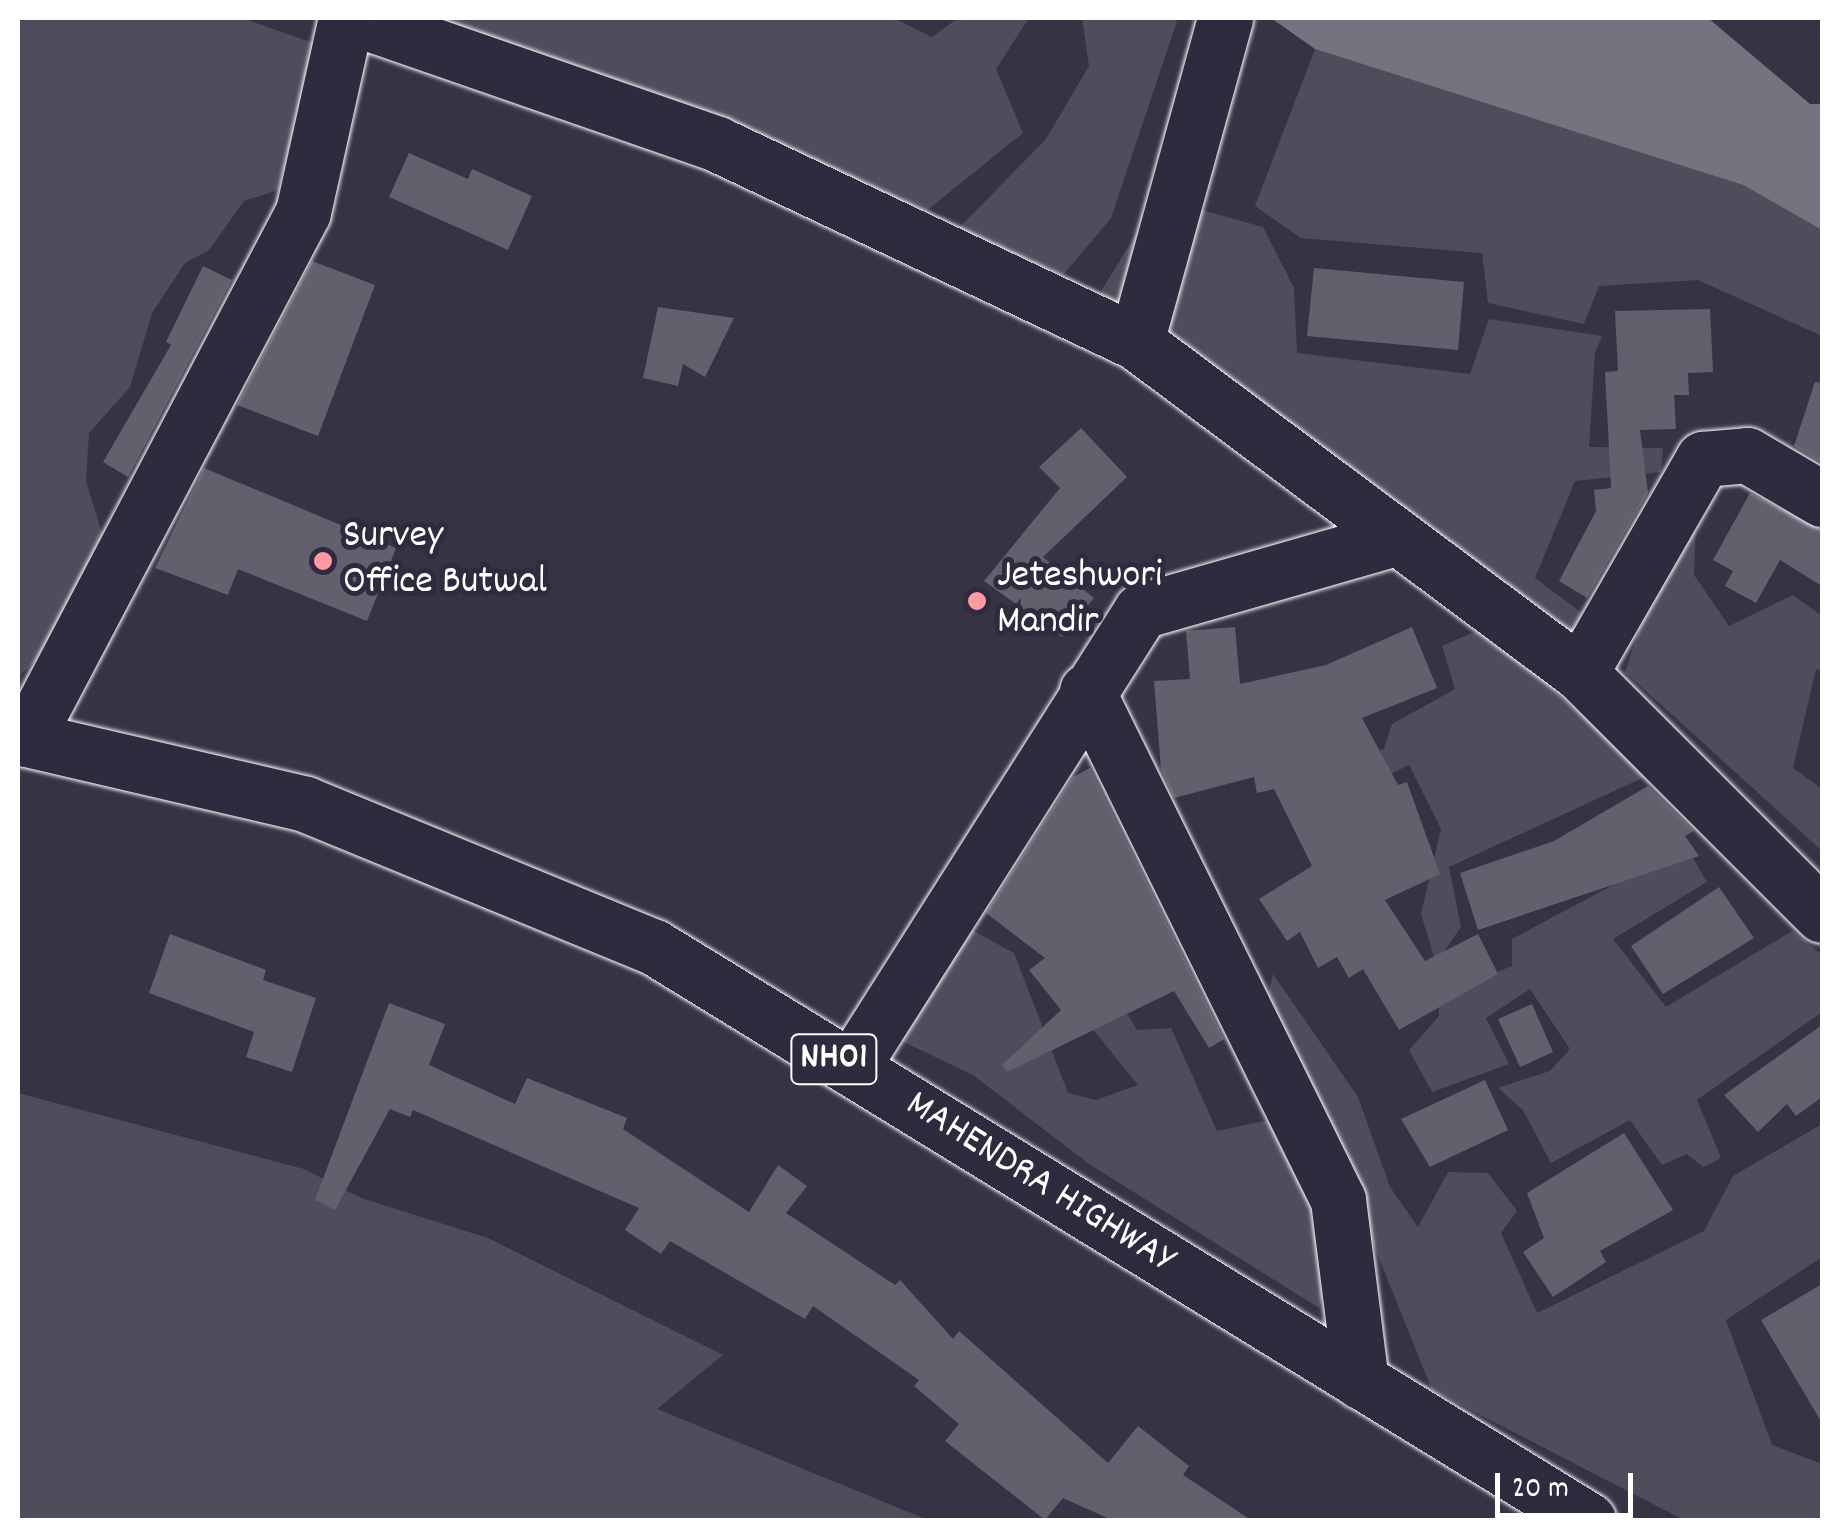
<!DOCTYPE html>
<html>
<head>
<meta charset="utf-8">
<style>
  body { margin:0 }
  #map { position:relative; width:1840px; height:1538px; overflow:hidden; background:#373345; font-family:Dekko,sans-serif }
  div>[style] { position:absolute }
  .green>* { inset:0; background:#514c5c }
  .water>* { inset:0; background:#76737f }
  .building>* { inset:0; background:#635f6d }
  .roads { filter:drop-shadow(0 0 2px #fff) drop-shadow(0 0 2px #fff) }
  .minor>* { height:55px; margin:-27.5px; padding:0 27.5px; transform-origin:27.5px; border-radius:27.5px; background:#2f2a3d }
  .highway>* { height:55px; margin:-27.5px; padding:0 27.5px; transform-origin:27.5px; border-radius:27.5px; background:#2f2a3d }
  .dots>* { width:28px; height:28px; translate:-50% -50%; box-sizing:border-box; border:5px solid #2f2a3d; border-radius:50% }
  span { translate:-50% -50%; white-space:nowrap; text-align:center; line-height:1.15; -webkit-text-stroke:10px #2f2a3d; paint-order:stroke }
  .shield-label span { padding:2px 8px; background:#2f2a3d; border:2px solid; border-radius:8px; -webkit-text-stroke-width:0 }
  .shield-label { font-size:38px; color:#fff; font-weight:700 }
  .poi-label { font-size:40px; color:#fff }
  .left { translate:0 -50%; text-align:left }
  .street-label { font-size:40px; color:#fff }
  .frame { position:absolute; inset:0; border:20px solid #fff; pointer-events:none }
  .scale { position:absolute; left:1495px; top:1473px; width:138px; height:45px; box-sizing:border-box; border:5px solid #fff; border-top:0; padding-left:12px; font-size:30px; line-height:35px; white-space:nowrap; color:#fff; -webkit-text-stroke:8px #2f2a3d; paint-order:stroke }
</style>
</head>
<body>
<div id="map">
  <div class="green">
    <i style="clip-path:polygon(18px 18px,242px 18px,316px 44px,278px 190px,244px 201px,209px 250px,185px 263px,152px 313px,130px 387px,89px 433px,86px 481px,102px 534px,76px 623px,18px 677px)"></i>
    <i style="clip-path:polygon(409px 18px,893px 18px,932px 37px,958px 18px,1029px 18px,996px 69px,1023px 133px,926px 211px,614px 87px)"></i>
    <i style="clip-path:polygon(1082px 18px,1178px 18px,1111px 218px,1063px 275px,958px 229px,1046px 139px,1089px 66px)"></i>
    <i style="clip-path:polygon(1315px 49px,1743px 185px,1822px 230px,1822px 336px,1698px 280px,1599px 286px,1584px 324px,1488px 303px,1482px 253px,1301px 238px,1255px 206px)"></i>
    <i style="clip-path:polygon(1158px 198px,1263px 227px,1294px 288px,1297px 353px,1470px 374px,1489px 319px,1602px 336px,1595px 353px,1589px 447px,1663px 448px,1661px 472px,1575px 481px,1535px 578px,1587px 617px,1565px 638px,1100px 293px)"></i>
    <i style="clip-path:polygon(1696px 519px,1694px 575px,1729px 626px,1793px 595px,1822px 616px,1822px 671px,1816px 669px,1793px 768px,1822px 789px,1822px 851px,1625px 672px,1662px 562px)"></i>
    <i style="clip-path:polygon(1493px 624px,1562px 698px,1651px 774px,1449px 867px,1461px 927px,1445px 950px,1469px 983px,1512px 966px,1512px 939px,1686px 846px,1707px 882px,1613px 939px,1666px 1007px,1792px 931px,1822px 955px,1822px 1012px,1697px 1100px,1721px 1158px,1703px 1167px,1687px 1154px,1662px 1165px,1630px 1120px,1551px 1163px,1523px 1110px,1498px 1088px,1550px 1071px,1570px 1049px,1530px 989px,1486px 1018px,1509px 1064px,1432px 1092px,1409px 1050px,1439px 1016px,1439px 973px,1421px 914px,1441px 829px,1409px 765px,1386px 776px,1345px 758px,1384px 749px,1392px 724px,1455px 689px,1442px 646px)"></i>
    <i style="clip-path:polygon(957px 922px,1014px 953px,1068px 1093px,1096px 1100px,1138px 1085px,1070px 1001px,1116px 995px,1137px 1030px,1171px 1028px,1217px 1131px,1283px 1117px,1335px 1261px,1319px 1308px,1089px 1164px,973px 1075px,885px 1033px)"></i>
    <i style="clip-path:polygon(1273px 974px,1358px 1097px,1390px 1187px,1418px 1227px,1448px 1172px,1488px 1173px,1517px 1211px,1501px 1233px,1537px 1313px,1704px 1231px,1733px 1176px,1822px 1124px,1822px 1257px,1726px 1320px,1772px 1445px,1822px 1464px,1822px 1520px,1684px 1520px,1432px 1390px,1364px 1221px,1265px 1008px)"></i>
    <i style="clip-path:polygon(18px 1093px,304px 1169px,361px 1198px,488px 1238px,723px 1355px,657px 1409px,928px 1520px,18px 1520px)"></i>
  </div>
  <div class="water">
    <i style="clip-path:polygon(1271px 18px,1708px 18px,1810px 104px,1822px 104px,1822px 230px,1743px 185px,1315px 49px)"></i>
  </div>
  <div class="building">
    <i style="clip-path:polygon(409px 153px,468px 179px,472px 169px,532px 196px,508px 250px,389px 197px)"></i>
    <i style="clip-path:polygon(312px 261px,375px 285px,318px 436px,237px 405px)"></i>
    <i style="clip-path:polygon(203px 266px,232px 280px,128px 477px,103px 462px,171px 345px,166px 342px)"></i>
    <i style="clip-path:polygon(1314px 268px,1464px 282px,1458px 350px,1307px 336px)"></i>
    <i style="clip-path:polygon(658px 307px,734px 318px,705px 377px,683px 364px,678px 386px,643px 378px)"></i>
    <i style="clip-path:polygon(1710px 309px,1713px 372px,1688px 373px,1689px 395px,1674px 395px,1676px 429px,1640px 430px,1648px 493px,1587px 598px,1559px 581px,1596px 511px,1594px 490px,1611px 488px,1605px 372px,1618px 371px,1615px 311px)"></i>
    <i style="clip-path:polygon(1815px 382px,1822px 383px,1822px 463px,1794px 446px)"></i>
    <i style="clip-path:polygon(1081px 428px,1127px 477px,1043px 557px,1094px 598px,1062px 637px,984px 581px,1060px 488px,1039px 467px)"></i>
    <i style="clip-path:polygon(204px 468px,396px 548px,367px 621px,238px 569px,228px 595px,155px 568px)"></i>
    <i style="clip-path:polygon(1750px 493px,1822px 530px,1822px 586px,1780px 560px,1756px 603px,1725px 586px,1733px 571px,1713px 560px)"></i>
    <i style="clip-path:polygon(1235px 627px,1240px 684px,1326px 665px,1412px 627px,1437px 688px,1362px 718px,1398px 785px,1407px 782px,1440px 874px,1385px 900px,1425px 961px,1478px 934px,1498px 974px,1399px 1030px,1363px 969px,1349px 978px,1337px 957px,1318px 968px,1300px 932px,1287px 941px,1259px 899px,1312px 866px,1274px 789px,1257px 793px,1254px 777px,1174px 798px,1161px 769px,1154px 681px,1190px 679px,1186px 631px)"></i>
    <i style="clip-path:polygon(1090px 768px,1224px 1039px,1209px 1048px,1174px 991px,1007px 1072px,1002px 1065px,1061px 1010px,1029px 970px,1045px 958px,986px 913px,1073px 777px)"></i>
    <i style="clip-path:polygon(1648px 786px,1694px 831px,1685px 836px,1699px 856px,1478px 930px,1460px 873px,1554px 841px)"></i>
    <i style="clip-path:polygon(1719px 887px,1754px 938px,1663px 994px,1631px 946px)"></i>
    <i style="clip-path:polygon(170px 934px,266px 970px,263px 980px,316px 998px,292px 1072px,246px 1057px,254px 1032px,149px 993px)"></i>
    <i style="clip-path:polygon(389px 1003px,445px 1024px,429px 1065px,515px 1104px,527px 1078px,627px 1118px,623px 1129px,749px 1212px,778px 1165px,807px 1186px,786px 1213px,895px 1285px,900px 1280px,953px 1339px,959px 1331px,1108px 1463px,1138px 1426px,1189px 1466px,1183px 1475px,1251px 1520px,1112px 1520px,1063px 1498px,1045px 1520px,945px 1441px,959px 1424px,914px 1386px,919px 1380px,813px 1306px,805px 1319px,670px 1241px,661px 1254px,625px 1230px,639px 1208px,413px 1110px,410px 1117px,390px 1109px,335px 1210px,315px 1200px)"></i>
    <i style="clip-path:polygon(1532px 1004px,1553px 1052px,1520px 1067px,1498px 1019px)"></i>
    <i style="clip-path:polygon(1822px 1025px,1822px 1097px,1796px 1116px,1787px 1104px,1758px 1132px,1724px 1095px)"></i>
    <i style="clip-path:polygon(1485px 1080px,1508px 1130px,1430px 1167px,1401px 1119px)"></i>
    <i style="clip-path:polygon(1624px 1133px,1673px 1210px,1600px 1251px,1606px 1262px,1553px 1297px,1523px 1252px,1544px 1238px,1527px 1193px)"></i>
    <i style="clip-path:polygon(1822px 1284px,1822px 1423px,1761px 1320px)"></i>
  </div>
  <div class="roads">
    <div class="minor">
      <i style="left:354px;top:18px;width:384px;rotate:19.1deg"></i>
      <i style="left:717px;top:144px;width:463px;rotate:25.3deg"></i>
      <i style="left:1136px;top:342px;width:554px;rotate:36.7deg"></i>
      <i style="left:1580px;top:673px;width:342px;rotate:45deg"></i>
      <i style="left:1136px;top:342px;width:336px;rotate:-74.6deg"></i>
      <i style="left:1580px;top:673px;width:247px;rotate:-60.1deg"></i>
      <i style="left:1703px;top:459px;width:44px;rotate:-5.2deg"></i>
      <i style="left:1747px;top:455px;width:87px;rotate:30.4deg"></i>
      <i style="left:1087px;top:691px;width:568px;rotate:63.75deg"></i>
      <i style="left:1338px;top:1200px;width:183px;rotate:82.8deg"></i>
      <i style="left:26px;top:739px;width:595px;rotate:-62.27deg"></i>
      <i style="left:303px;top:212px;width:199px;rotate:-77.5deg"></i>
      <i style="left:851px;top:1068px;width:541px;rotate:-57.6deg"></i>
      <i style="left:1141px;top:611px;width:265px;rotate:-16deg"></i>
    </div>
    <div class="highway">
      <i style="left:18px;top:737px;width:295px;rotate:13.1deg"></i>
      <i style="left:305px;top:804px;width:377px;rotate:22.3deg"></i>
      <i style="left:654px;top:947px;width:1096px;rotate:31.53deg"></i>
    </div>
  </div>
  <div class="dots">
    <i style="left:323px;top:561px;background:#ff9aa2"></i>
    <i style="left:977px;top:601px;background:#ff9aa2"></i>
  </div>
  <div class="shield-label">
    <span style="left:834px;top:1059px">NH01</span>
  </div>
  <div class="poi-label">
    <span class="left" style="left:343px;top:561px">Survey<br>Office Butwal</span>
    <span class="left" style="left:997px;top:601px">Jeteshwori<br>Mandir</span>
  </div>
  <div class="street-label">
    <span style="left:1039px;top:1184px;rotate:32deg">MAHENDRA HIGHWAY</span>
  </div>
  <div class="frame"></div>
  <div class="scale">20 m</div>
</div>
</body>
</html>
